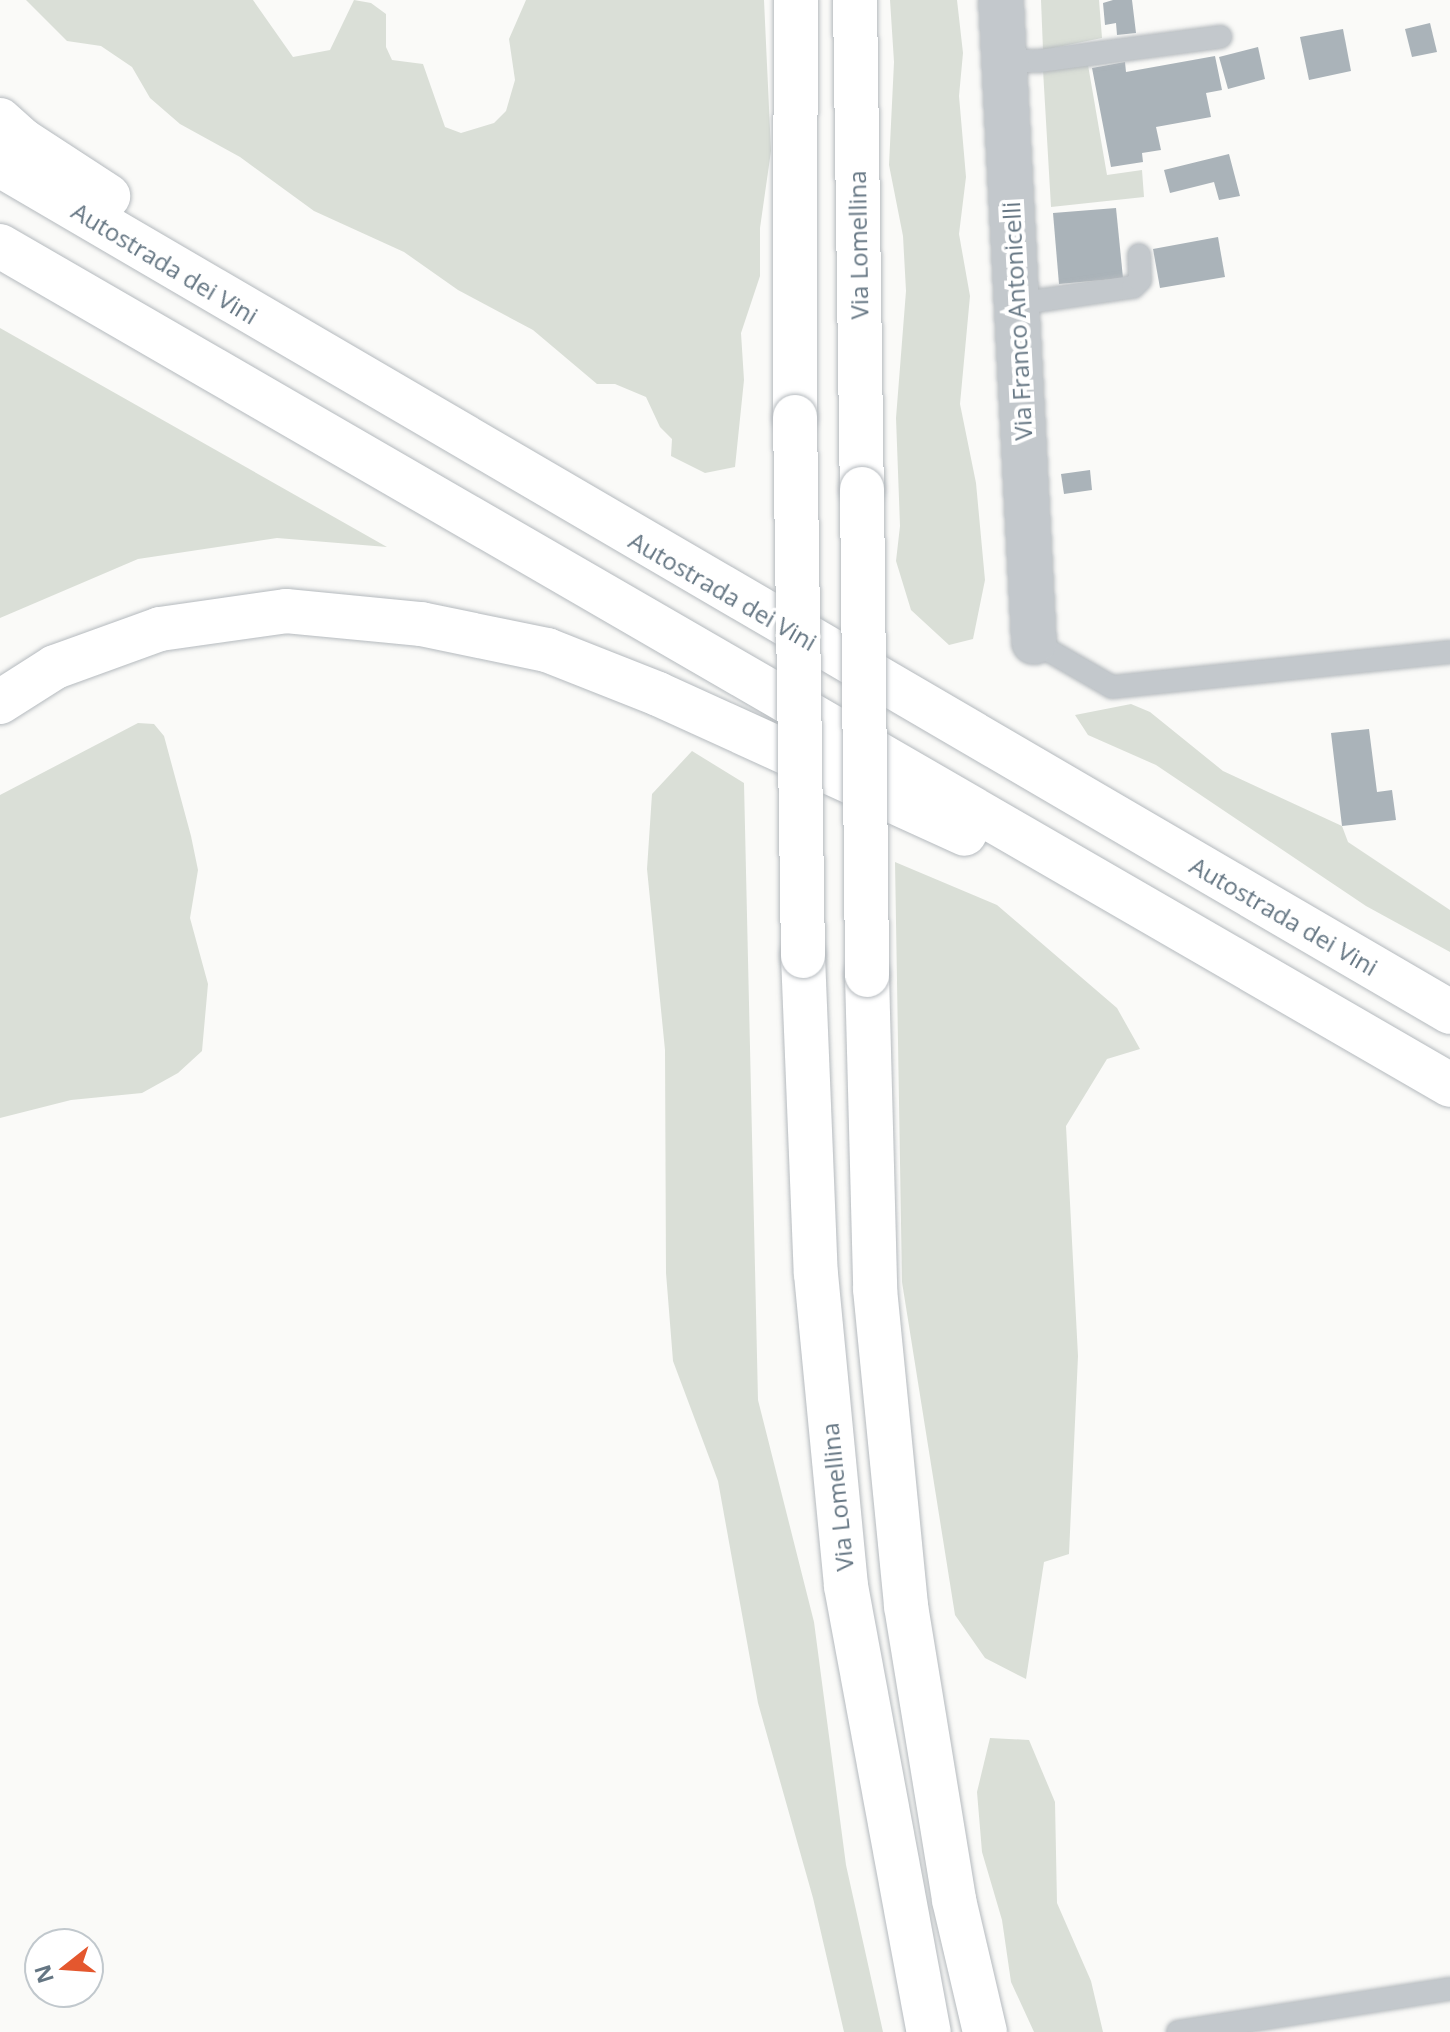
<!DOCTYPE html>
<html>
<head>
<meta charset="utf-8">
<style>
  body { margin:0 }
  #map { position:relative; width:1450px; height:2032px; overflow:hidden; background:#fafaf8; font-family:"Open Sans",sans-serif }
  div>[style] { position:absolute }
  .green>* { inset:0; background:#dadfd7 }
  .building>* { inset:0; background:#aab3b9 }
  .roads { filter:drop-shadow(0 0 2px #b5babe) drop-shadow(0 0 2px #b5babe) }
  .lane>* { height:22px; margin:-11px; padding:0 11px; transform-origin:11px; border-radius:11px; background:#c3c8cc }
  .street>* { height:44px; margin:-22px; padding:0 22px; transform-origin:22px; border-radius:22px; background:#c3c8cc }
  .primary>* { height:44px; margin:-22px; padding:0 22px; transform-origin:22px; border-radius:22px; background:#fff }
  .highway>* { height:44px; margin:-22px; padding:0 22px; transform-origin:22px; border-radius:22px; background:#fff }
  .bridges { filter:drop-shadow(0 0 2px #b5babe) drop-shadow(0 0 2px #b5babe) }
  .primary-bridge>* { height:44px; margin:-22px; padding:0 22px; transform-origin:22px; border-radius:22px; background:#fff }
  span { translate:-50% -50%; white-space:nowrap; text-align:center; line-height:1.15; -webkit-text-stroke:8px #fff; paint-order:stroke }
  .street-label { font-size:24px; color:#657683 }
  .north { position:absolute; left:24px; top:1928px; width:80px; height:80px; box-sizing:border-box; background:#fff; border:2px solid #c1c8cd; border-radius:50%; rotate:253deg; font-size:22px; font-weight:700; line-height:32px; text-align:center; color:#657683 }
  .north::after { content:''; display:block; margin:auto; width:28px; height:36px; background:#e4572e; clip-path:polygon(50% 0,100% 100%,50% 72%,0 100%) }
</style>
</head>
<body>
<div id="map">
  <div class="green">
    <i style="clip-path:polygon(26px 0,253px 0,293px 57px,330px 50px,354px 0,371px 3px,386px 14px,386px 47px,392px 60px,423px 64px,445px 127px,461px 133px,494px 123px,506px 111px,515px 80px,509px 39px,526px 0,764px 0,771px 151px,760px 228px,760px 276px,741px 333px,744px 380px,735px 467px,705px 473px,671px 456px,672px 439px,660px 427px,646px 397px,615px 384px,597px 384px,533px 330px,458px 290px,404px 252px,314px 211px,240px 157px,180px 124px,150px 98px,132px 67px,101px 46px,67px 41px)"></i>
    <i style="clip-path:polygon(890px 0,957px 0,963px 53px,959px 96px,966px 177px,959px 234px,970px 296px,960px 404px,976px 483px,985px 580px,973px 639px,949px 645px,911px 610px,896px 561px,900px 526px,896px 418px,906px 291px,903px 236px,889px 165px,894px 62px)"></i>
    <i style="clip-path:polygon(1041px 0,1099px 0,1102px 38px,1043px 50px)"></i>
    <i style="clip-path:polygon(1088px 65px,1107px 175px,1142px 170px,1144px 197px,1051px 207px,1043px 70px)"></i>
    <i style="clip-path:polygon(0 328px,387px 547px,277px 538px,138px 559px,0 618px)"></i>
    <i style="clip-path:polygon(1131px 704px,1150px 712px,1223px 771px,1342px 826px,1348px 842px,1450px 910px,1450px 952px,1366px 906px,1156px 765px,1088px 735px,1075px 715px)"></i>
    <i style="clip-path:polygon(138px 723px,154px 724px,164px 736px,191px 836px,198px 870px,190px 918px,208px 984px,202px 1051px,178px 1073px,142px 1093px,71px 1100px,0 1118px,0 795px)"></i>
    <i style="clip-path:polygon(692px 751px,744px 783px,758px 1400px,814px 1622px,846px 1865px,883px 2032px,844px 2032px,813px 1898px,758px 1703px,718px 1481px,673px 1361px,666px 1273px,665px 1050px,647px 869px,652px 794px)"></i>
    <i style="clip-path:polygon(895px 862px,997px 905px,1117px 1008px,1140px 1049px,1107px 1059px,1066px 1126px,1078px 1356px,1069px 1554px,1044px 1562px,1026px 1679px,985px 1658px,955px 1615px,902px 1282px)"></i>
    <i style="clip-path:polygon(990px 1738px,1029px 1740px,1055px 1802px,1057px 1903px,1091px 1981px,1103px 2032px,1034px 2032px,1011px 1982px,1002px 1920px,982px 1852px,977px 1792px)"></i>
  </div>
  <div class="building">
    <i style="clip-path:polygon(1113px 0,1132px 0,1136px 33px,1117px 35px,1116px 23px,1105px 25px,1103px 3px)"></i>
    <i style="clip-path:polygon(1430px 23px,1437px 52px,1412px 57px,1405px 29px)"></i>
    <i style="clip-path:polygon(1343px 29px,1351px 71px,1309px 80px,1300px 37px)"></i>
    <i style="clip-path:polygon(1258px 47px,1265px 79px,1228px 89px,1219px 57px)"></i>
    <i style="clip-path:polygon(1215px 56px,1222px 90px,1206px 93px,1211px 117px,1156px 127px,1161px 150px,1142px 153px,1143px 162px,1111px 167px,1092px 68px,1125px 62px,1126px 72px)"></i>
    <i style="clip-path:polygon(1229px 154px,1240px 196px,1219px 200px,1214px 182px,1170px 193px,1164px 170px)"></i>
    <i style="clip-path:polygon(1116px 208px,1123px 278px,1059px 284px,1053px 213px)"></i>
    <i style="clip-path:polygon(1218px 237px,1225px 277px,1160px 288px,1153px 249px)"></i>
    <i style="clip-path:polygon(1090px 470px,1092px 490px,1064px 494px,1061px 474px)"></i>
    <i style="clip-path:polygon(1369px 729px,1377px 792px,1392px 790px,1396px 820px,1342px 826px,1331px 733px)"></i>
  </div>
  <div class="roads">
    <div class="lane">
      <i style="left:1004px;top:61px;width:35px"></i>
      <i style="left:1039px;top:61px;width:183px;rotate:-7.6deg"></i>
      <i style="left:1016px;top:304px;width:118px;rotate:-8.3deg"></i>
      <i style="left:1133px;top:287px;width:10px;rotate:-45deg"></i>
      <i style="left:1140px;top:280px;width:25px;rotate:-92deg"></i>
      <i style="left:1034px;top:642px;width:90px;rotate:30deg"></i>
      <i style="left:1112px;top:687px;width:340px;rotate:-5.9deg"></i>
      <i style="left:1178px;top:2032px;width:275px;rotate:-9deg"></i>
    </div>
    <div class="street">
      <i style="left:1001px;top:0;width:643px;rotate:87.06deg"></i>
    </div>
    <div class="primary">
      <i style="left:855px;top:0;width:489px;rotate:89.2deg"></i>
      <i style="left:795px;top:417px;width:417px;rotate:-89.9deg"></i>
      <i style="left:803px;top:956px;width:318px;rotate:87.7deg"></i>
      <i style="left:816px;top:1274px;width:313px;rotate:84.5deg"></i>
      <i style="left:846px;top:1586px;width:454px;rotate:79.5deg"></i>
      <i style="left:867px;top:975px;width:314px;rotate:88.5deg"></i>
      <i style="left:875px;top:1289px;width:319px;rotate:84.4deg"></i>
      <i style="left:906px;top:1606px;width:298px;rotate:80.7deg"></i>
      <i style="left:954px;top:1900px;width:136px;rotate:76.8deg"></i>
    </div>
    <div class="highway">
      <i style="left:0;top:120px;width:30px;rotate:42deg"></i>
      <i style="left:22px;top:140px;width:103px;rotate:33.1deg"></i>
      <i style="left:0;top:165px;width:1679px;rotate:30.29deg"></i>
      <i style="left:0;top:246px;width:1675px;rotate:30.05deg"></i>
      <i style="left:0;top:702px;width:65px;rotate:-32.5deg"></i>
      <i style="left:55px;top:667px;width:112px;rotate:-19.9deg"></i>
      <i style="left:160px;top:629px;width:127px;rotate:-8.1deg"></i>
      <i style="left:286px;top:611px;width:136px;rotate:5.5deg"></i>
      <i style="left:421px;top:624px;width:129px;rotate:11.7deg"></i>
      <i style="left:547px;top:650px;width:119px;rotate:21.6deg"></i>
      <i style="left:658px;top:694px;width:337px;rotate:24.5deg"></i>
    </div>
  </div>
  <div class="bridges">
    <div class="primary-bridge">
      <i style="left:795px;top:417px;width:539px;rotate:89.15deg"></i>
      <i style="left:862px;top:489px;width:486px;rotate:89.4deg"></i>
    </div>
  </div>
  <div class="street-label">
    <span style="left:858px;top:245px;rotate:-91deg">Via Lomellina</span>
    <span style="left:165px;top:263px;rotate:31deg">Autostrada dei Vini</span>
    <span style="left:1017px;top:321px;rotate:-93deg">Via Franco Antonicelli</span>
    <span style="left:723px;top:591px;rotate:30deg">Autostrada dei Vini</span>
    <span style="left:1284px;top:916px;rotate:30deg">Autostrada dei Vini</span>
    <span style="left:837px;top:1497px;rotate:-96deg">Via Lomellina</span>
  </div>
  <div class="north">N</div>
</div>
</body>
</html>
